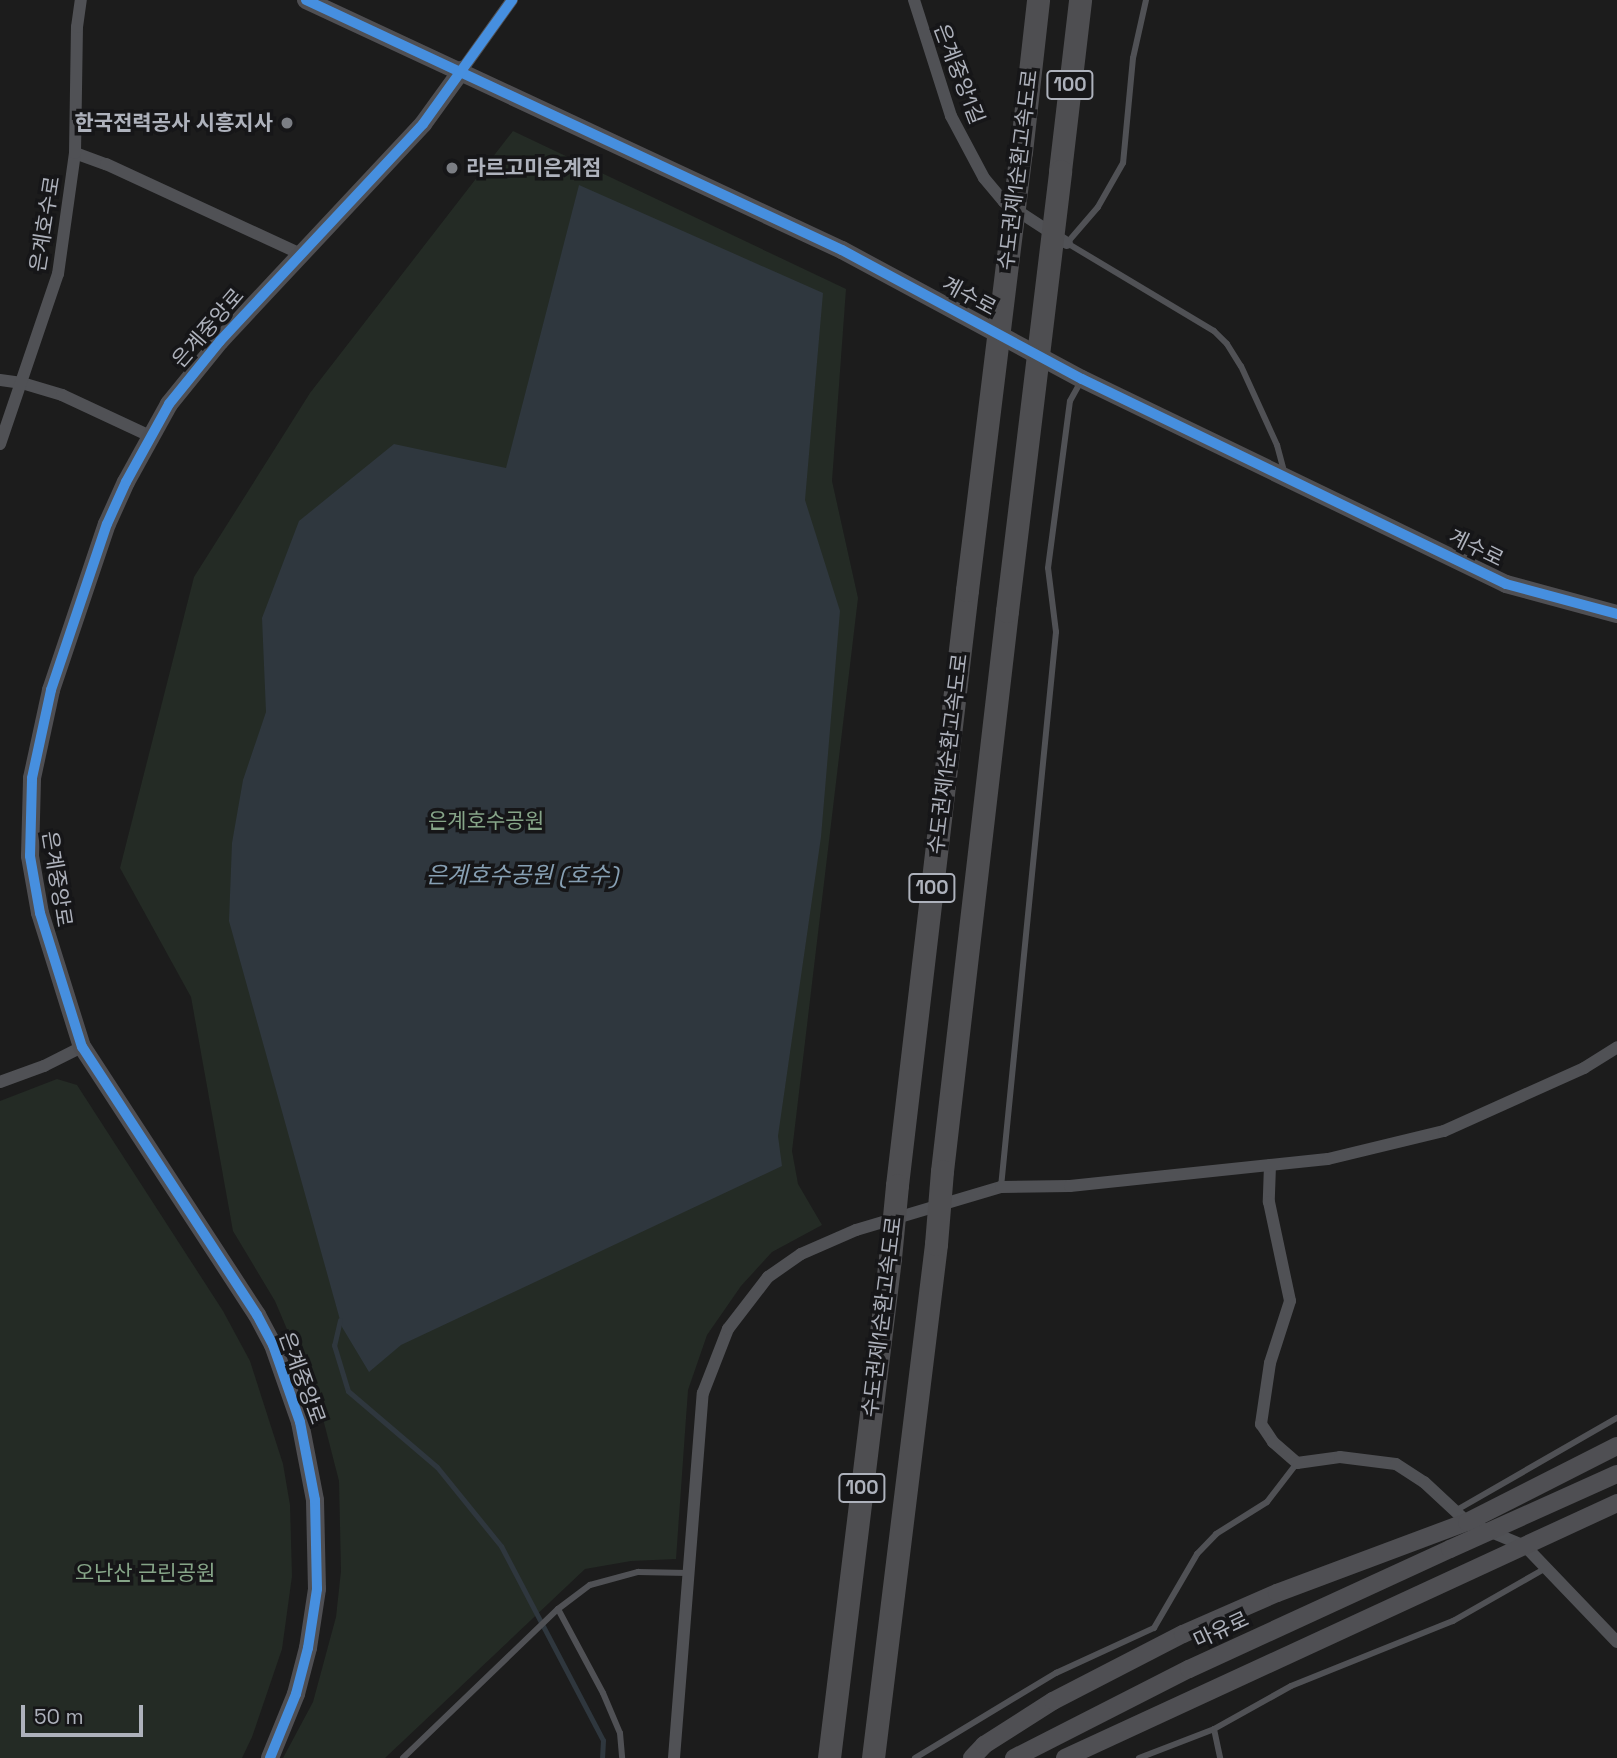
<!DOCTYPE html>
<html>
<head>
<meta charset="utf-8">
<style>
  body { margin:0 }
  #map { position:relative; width:1617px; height:1758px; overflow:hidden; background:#1c1c1c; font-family:"Space Grotesk","Noto Sans KR",sans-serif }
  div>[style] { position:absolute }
  .green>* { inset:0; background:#242b25 }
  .water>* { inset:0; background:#2f373e }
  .stream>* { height:5px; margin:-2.5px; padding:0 2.5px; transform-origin:2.5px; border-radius:2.5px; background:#2f373e }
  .lane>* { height:6px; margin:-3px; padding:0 3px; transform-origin:3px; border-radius:3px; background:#505155 }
  .street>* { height:12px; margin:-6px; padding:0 6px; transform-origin:6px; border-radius:6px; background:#505155 }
  .secondary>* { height:18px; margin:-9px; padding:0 9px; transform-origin:9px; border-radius:9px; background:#4f4f53 }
  .highway>* { height:23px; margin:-11.5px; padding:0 11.5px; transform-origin:11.5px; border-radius:11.5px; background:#4e4e51 }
  .secondary-bridge>* { height:18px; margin:-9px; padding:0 9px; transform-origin:9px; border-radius:9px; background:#4f4f53 }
  .highway-bridge>* { height:23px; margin:-11.5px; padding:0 11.5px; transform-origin:11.5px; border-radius:11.5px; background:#4e4e51 }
  .cycleway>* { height:10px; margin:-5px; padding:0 5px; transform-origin:5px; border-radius:5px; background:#468fdf }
  .dots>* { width:19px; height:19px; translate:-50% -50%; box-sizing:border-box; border:4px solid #161618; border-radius:50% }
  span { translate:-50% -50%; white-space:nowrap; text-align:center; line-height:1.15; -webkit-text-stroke:7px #161618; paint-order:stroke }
  .shield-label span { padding:2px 5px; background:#161618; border:2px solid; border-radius:5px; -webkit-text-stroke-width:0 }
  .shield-label { font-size:19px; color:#aeb2bc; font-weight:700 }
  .street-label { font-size:21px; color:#aeb2bc }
  .poi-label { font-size:21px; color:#aeb2bc; font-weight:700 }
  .right { translate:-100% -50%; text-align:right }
  .left { translate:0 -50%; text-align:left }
  .park-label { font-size:21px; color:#86a588 }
  .water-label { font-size:23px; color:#87a0b4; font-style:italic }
  .scale { position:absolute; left:21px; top:1705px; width:122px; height:32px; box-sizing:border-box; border:4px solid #aeb2bc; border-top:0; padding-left:9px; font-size:21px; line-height:24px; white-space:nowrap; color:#aeb2bc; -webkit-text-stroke:5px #161618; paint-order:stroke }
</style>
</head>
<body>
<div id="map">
  <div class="green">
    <i style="clip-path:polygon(513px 131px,846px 289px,832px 481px,858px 598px,792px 1151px,798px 1184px,822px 1225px,772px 1252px,741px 1286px,707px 1335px,688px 1390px,676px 1559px,631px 1561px,585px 1569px,385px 1758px,283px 1758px,313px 1702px,336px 1617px,341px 1571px,339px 1481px,320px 1407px,275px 1301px,233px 1231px,191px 997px,120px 868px,194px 577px,310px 393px)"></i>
    <i style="clip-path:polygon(57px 1079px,77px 1085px,223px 1311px,250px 1361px,283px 1464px,290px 1505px,292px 1576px,282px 1649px,252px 1737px,242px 1758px,0 1758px,0 1101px)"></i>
  </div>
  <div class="water">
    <i style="clip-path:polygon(579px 185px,823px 293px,805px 500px,840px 611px,821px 837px,778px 1136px,782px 1166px,401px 1345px,369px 1372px,342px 1327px,229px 921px,232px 843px,243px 780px,266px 712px,262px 618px,299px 521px,394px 444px,506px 468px)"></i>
  </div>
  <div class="stream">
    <i style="left:340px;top:1320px;width:26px;rotate:103deg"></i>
    <i style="left:334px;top:1345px;width:48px;rotate:73.1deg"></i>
    <i style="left:348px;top:1391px;width:117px;rotate:40.5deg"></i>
    <i style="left:437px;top:1467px;width:102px;rotate:51deg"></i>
    <i style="left:501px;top:1546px;width:219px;rotate:62.3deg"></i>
    <i style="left:603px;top:1740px;width:18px;rotate:93deg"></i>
  </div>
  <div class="lane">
    <i style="left:1146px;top:0;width:59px;rotate:102.6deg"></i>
    <i style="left:1133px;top:58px;width:105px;rotate:95.4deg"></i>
    <i style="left:1123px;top:163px;width:51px;rotate:119.6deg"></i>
    <i style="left:1098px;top:207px;width:48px;rotate:130.7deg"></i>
    <i style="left:1067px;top:243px;width:171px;rotate:30.9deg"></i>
    <i style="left:1214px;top:331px;width:18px;rotate:45deg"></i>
    <i style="left:1227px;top:344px;width:26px;rotate:58deg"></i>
    <i style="left:1241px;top:366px;width:87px;rotate:65.5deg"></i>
    <i style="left:1277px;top:445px;width:30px;rotate:75deg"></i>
    <i style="left:1001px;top:1187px;width:558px;rotate:-84.34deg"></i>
    <i style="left:1056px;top:632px;width:64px;rotate:-97.1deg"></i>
    <i style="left:1048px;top:568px;width:168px;rotate:-82.5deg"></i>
    <i style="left:1070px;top:401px;width:23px;rotate:-61deg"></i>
    <i style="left:1455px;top:1511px;width:187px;rotate:-29.9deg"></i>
    <i style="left:558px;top:1609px;width:95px;rotate:61.8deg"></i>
    <i style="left:603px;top:1693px;width:43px;rotate:67deg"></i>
    <i style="left:620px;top:1733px;width:25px;rotate:85deg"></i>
    <i style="left:1214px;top:1729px;width:30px;rotate:78deg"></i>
    <i style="left:403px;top:1758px;width:215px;rotate:-43.9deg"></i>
    <i style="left:558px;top:1609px;width:40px;rotate:-37deg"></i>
    <i style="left:590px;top:1585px;width:50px;rotate:-15.2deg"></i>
    <i style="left:638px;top:1572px;width:50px;rotate:1.1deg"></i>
    <i style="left:915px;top:1758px;width:165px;rotate:-31.1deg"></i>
    <i style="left:1056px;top:1673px;width:108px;rotate:-24.7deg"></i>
    <i style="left:1154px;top:1628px;width:86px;rotate:-59.8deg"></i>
    <i style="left:1197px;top:1554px;width:28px;rotate:-46deg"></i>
    <i style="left:1216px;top:1534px;width:60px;rotate:-32.1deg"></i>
    <i style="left:1267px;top:1502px;width:49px;rotate:-52.4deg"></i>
    <i style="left:1139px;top:1758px;width:80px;rotate:-21.1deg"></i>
    <i style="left:1214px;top:1729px;width:88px;rotate:-29.2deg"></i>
    <i style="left:1291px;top:1686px;width:175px;rotate:-21.9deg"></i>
    <i style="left:1453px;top:1621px;width:107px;rotate:-29.7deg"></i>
  </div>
  <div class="street">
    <i style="left:914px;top:0;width:122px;rotate:72.3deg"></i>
    <i style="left:951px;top:116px;width:70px;rotate:62deg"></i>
    <i style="left:984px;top:178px;width:31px;rotate:50deg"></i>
    <i style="left:1004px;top:202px;width:75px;rotate:33.1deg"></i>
    <i style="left:462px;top:70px;width:86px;rotate:-54.5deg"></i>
    <i style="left:75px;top:153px;width:33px;rotate:20deg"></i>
    <i style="left:106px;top:164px;width:215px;rotate:24.8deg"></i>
    <i style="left:0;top:380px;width:22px;rotate:8deg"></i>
    <i style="left:22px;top:383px;width:42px;rotate:16.7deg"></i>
    <i style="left:62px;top:395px;width:97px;rotate:25deg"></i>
    <i style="left:0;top:444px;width:180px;rotate:-71.2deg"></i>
    <i style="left:58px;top:274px;width:122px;rotate:-82deg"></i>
    <i style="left:75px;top:153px;width:126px;rotate:-89.1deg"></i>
    <i style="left:77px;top:27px;width:27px;rotate:-82deg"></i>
    <i style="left:0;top:1082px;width:47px;rotate:-20deg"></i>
    <i style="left:44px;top:1066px;width:42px;rotate:-26.6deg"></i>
    <i style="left:1270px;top:1165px;width:37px;rotate:92deg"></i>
    <i style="left:1269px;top:1202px;width:101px;rotate:78deg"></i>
    <i style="left:1290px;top:1301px;width:65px;rotate:107.9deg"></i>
    <i style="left:1270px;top:1363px;width:62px;rotate:98.4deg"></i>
    <i style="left:1261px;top:1424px;width:22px;rotate:56deg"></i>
    <i style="left:1273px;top:1442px;width:32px;rotate:41deg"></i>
    <i style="left:1297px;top:1463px;width:43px;rotate:-7.9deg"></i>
    <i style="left:1340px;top:1457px;width:56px;rotate:7.1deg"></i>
    <i style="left:1396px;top:1464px;width:33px;rotate:33deg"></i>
    <i style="left:1424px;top:1482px;width:59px;rotate:42.9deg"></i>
    <i style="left:1467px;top:1522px;width:63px;rotate:22.5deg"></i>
    <i style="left:1525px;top:1546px;width:133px;rotate:46.2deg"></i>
    <i style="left:674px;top:1758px;width:366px;rotate:-85.5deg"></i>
    <i style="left:703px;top:1393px;width:69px;rotate:-68.7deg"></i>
    <i style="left:728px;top:1329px;width:66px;rotate:-52.4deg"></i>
    <i style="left:768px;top:1277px;width:40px;rotate:-34.9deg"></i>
    <i style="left:801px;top:1254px;width:60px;rotate:-23.6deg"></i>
    <i style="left:856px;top:1230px;width:151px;rotate:-16.5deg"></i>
    <i style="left:1001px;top:1187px;width:69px;rotate:-0.8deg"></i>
    <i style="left:1070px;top:1186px;width:259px;rotate:-6deg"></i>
    <i style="left:1328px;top:1159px;width:119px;rotate:-13.6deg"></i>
    <i style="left:1444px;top:1131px;width:154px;rotate:-24.2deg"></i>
    <i style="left:1584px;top:1068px;width:39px;rotate:-32deg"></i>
  </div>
  <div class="secondary">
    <i style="left:306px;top:0;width:591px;rotate:25.01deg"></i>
    <i style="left:842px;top:250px;width:272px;rotate:28.3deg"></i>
    <i style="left:1082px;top:379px;width:471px;rotate:25.8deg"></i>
    <i style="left:1506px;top:584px;width:115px;rotate:15.1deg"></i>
    <i style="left:270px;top:1758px;width:69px;rotate:-67.9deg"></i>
    <i style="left:296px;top:1694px;width:48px;rotate:-75.4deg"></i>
    <i style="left:308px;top:1648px;width:60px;rotate:-81.3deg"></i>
    <i style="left:317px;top:1589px;width:89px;rotate:-91.3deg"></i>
    <i style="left:315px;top:1500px;width:79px;rotate:-100.9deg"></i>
    <i style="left:300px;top:1422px;width:82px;rotate:-109.3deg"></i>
    <i style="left:273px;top:1345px;width:34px;rotate:-118deg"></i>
    <i style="left:257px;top:1315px;width:320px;rotate:-123.1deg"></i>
    <i style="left:82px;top:1047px;width:140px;rotate:-107.4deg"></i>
    <i style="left:40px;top:913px;width:58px;rotate:-100deg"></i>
    <i style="left:30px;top:856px;width:78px;rotate:-88.5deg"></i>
    <i style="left:32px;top:778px;width:90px;rotate:-77.8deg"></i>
    <i style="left:51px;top:690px;width:175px;rotate:-71.4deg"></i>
    <i style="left:107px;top:524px;width:46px;rotate:-65.7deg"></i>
    <i style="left:126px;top:482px;width:89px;rotate:-61.1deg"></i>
    <i style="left:169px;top:404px;width:81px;rotate:-51deg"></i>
    <i style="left:220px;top:341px;width:297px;rotate:-46.9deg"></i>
    <i style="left:423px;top:124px;width:67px;rotate:-54.2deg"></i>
    <i style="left:972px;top:1758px;width:18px;rotate:-47deg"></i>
    <i style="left:984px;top:1745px;width:82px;rotate:-32.5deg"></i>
    <i style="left:1053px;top:1701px;width:146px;rotate:-27.3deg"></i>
    <i style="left:1183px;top:1634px;width:103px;rotate:-23.6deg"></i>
    <i style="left:1277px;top:1593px;width:203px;rotate:-20.5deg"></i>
    <i style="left:1467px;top:1522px;width:168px;rotate:-26.9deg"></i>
    <i style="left:1014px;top:1758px;width:196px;rotate:-27deg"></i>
    <i style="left:1189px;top:1669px;width:287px;rotate:-24.7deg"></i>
    <i style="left:1065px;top:1758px;width:608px;rotate:-24.79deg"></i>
  </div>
  <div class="highway">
    <i style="left:1021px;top:152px;width:153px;rotate:-83.6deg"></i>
    <i style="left:1060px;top:171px;width:172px;rotate:-83.3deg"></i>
    <i style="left:942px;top:1171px;width:564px;rotate:-83.38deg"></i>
    <i style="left:897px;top:1185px;width:599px;rotate:-83.29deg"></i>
    <i style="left:829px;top:1758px;width:504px;rotate:-83.04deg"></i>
    <i style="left:873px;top:1758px;width:518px;rotate:-83.01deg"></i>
  </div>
  <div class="secondary-bridge">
    <i style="left:1450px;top:1549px;width:183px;rotate:-24.2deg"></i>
  </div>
  <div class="highway-bridge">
    <i style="left:967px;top:590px;width:441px;rotate:-83deg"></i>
    <i style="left:1007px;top:611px;width:443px;rotate:-83.1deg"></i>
    <i style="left:936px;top:1244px;width:73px;rotate:-85.3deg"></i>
    <i style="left:890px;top:1258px;width:73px;rotate:-84.5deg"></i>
  </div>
  <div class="cycleway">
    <i style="left:306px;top:0;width:591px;rotate:25.01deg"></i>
    <i style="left:842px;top:250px;width:272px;rotate:28.3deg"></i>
    <i style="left:1082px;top:379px;width:471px;rotate:25.8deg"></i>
    <i style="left:1506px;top:584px;width:115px;rotate:15.1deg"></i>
    <i style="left:270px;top:1758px;width:69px;rotate:-67.9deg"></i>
    <i style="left:296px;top:1694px;width:48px;rotate:-75.4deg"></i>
    <i style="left:308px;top:1648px;width:60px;rotate:-81.3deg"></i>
    <i style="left:317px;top:1589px;width:89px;rotate:-91.3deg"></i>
    <i style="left:315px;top:1500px;width:79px;rotate:-100.9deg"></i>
    <i style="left:300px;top:1422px;width:82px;rotate:-109.3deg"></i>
    <i style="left:273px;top:1345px;width:34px;rotate:-118deg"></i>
    <i style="left:257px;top:1315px;width:320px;rotate:-123.1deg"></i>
    <i style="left:82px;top:1047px;width:140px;rotate:-107.4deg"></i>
    <i style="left:40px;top:913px;width:58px;rotate:-100deg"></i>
    <i style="left:30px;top:856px;width:78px;rotate:-88.5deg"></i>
    <i style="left:32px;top:778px;width:90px;rotate:-77.8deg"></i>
    <i style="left:51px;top:690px;width:175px;rotate:-71.4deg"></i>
    <i style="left:107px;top:524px;width:46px;rotate:-65.7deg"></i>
    <i style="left:126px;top:482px;width:89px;rotate:-61.1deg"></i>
    <i style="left:169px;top:404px;width:81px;rotate:-51deg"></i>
    <i style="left:220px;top:341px;width:297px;rotate:-46.9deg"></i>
    <i style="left:423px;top:124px;width:153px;rotate:-54.3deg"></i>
  </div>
  <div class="dots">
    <i style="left:287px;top:123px;background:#7b7e84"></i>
    <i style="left:452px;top:168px;background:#7b7e84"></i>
  </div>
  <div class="shield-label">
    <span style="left:1070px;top:85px">100</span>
    <span style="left:932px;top:888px">100</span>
    <span style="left:862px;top:1488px">100</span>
  </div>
  <div class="street-label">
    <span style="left:959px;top:74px;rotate:69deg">은계중앙1길</span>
    <span style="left:1018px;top:170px;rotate:-83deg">수도권제1순환고속도로</span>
    <span style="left:45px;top:224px;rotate:-81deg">은계호수로</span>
    <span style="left:969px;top:296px;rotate:28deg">계수로</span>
    <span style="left:208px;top:328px;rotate:-49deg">은계중앙로</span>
    <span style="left:1476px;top:548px;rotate:26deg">계수로</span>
    <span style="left:948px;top:754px;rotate:-83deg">수도권제1순환고속도로</span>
    <span style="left:57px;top:879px;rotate:81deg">은계중앙로</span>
    <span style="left:882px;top:1317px;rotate:-83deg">수도권제1순환고속도로</span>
    <span style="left:302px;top:1378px;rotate:70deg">은계중앙로</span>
    <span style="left:1221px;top:1630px;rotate:-25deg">마유로</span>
  </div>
  <div class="poi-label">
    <span class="right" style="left:273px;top:123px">한국전력공사 시흥지사</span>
    <span class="left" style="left:466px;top:168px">라르고미은계점</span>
  </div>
  <div class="park-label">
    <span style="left:486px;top:821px">은계호수공원</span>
    <span style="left:145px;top:1573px">오난산 근린공원</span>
  </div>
  <div class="water-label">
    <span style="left:522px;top:875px">은계호수공원 (호수)</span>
  </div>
  <div class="scale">50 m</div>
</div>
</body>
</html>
